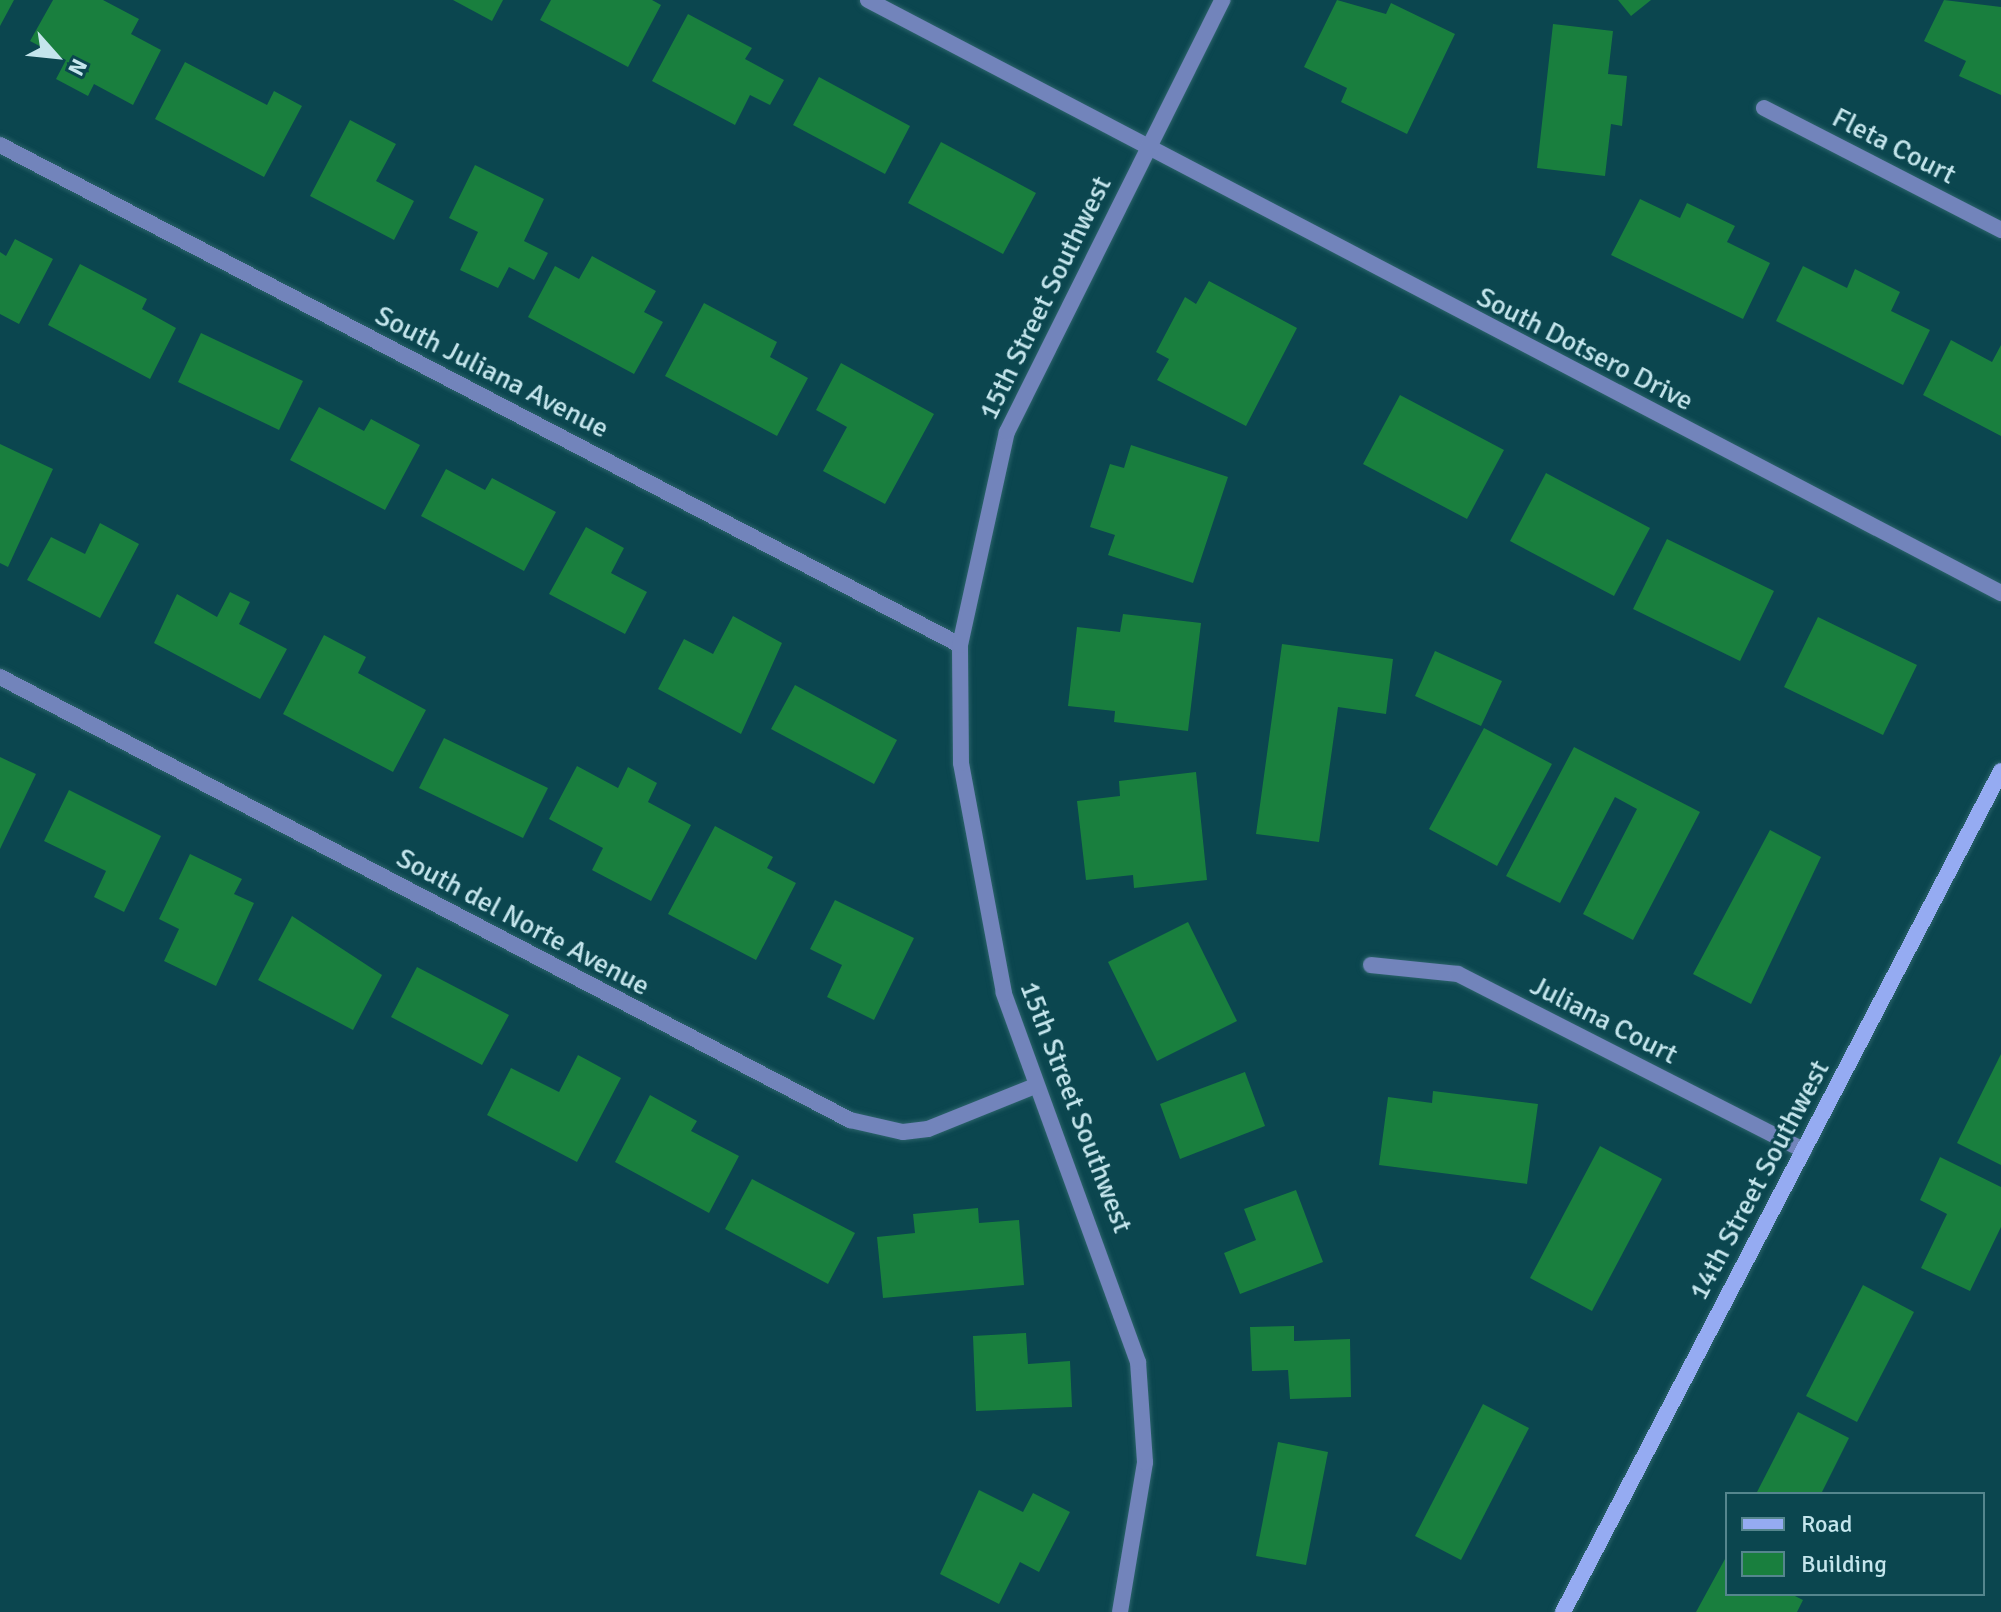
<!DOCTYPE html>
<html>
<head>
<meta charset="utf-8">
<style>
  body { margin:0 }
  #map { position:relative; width:2001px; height:1612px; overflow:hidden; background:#0b464f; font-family:Signika,sans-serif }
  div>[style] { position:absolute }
  .building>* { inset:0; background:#197f3e }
  .roads { filter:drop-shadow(0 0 2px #2c636b) drop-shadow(0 0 2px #2c636b) }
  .street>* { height:16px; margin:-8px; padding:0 8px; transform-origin:8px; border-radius:8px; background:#7284bb }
  .secondary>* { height:16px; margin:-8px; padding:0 8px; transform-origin:8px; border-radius:8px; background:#95abf2 }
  span { translate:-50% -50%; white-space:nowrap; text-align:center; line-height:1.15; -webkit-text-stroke:6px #0b464f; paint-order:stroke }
  .street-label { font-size:28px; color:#c4e5ec }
  .legend { position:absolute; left:1725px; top:1492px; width:260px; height:104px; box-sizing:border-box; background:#0b464f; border:2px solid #55868e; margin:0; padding:10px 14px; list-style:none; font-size:24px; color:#c4e5ec }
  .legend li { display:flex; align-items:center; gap:16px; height:40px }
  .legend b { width:40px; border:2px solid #55868e }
  .north { position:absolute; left:16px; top:16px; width:80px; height:80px; -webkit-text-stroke:6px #0b464f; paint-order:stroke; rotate:117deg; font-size:22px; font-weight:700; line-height:32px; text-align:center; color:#c4e5ec }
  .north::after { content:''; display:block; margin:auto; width:28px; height:36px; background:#c4e5ec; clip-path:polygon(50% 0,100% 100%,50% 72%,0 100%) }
</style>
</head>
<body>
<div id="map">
  <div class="building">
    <i style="clip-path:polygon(0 0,14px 0,0 26px)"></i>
    <i style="clip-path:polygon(53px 0,103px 0,139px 19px,131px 34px,161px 50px,133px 105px,94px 84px,88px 96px,56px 79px,66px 60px,30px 41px)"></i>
    <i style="clip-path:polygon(453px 0,503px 0,492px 21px)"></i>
    <i style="clip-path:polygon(551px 0,652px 0,661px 5px,628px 67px,540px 20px)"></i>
    <i style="clip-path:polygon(1337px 0,1386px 14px,1391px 3px,1455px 34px,1407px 134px,1341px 102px,1347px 88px,1304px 67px)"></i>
    <i style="clip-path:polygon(1618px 0,1651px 0,1631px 16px)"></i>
    <i style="clip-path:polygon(1944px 0,2001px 7px,2001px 95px,1959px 76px,1966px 61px,1924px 41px)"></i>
    <i style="clip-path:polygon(688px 14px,752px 48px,745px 59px,784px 80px,770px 105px,750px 95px,735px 125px,652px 81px)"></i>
    <i style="clip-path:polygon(1553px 24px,1613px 31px,1608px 74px,1627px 76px,1622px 126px,1611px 124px,1605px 176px,1537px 168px)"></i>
    <i style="clip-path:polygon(185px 62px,267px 105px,274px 91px,302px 106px,264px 177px,155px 119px)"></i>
    <i style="clip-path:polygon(819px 77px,910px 126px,885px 174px,793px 125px)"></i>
    <i style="clip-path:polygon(350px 120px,396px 144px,376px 181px,414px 201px,394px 240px,310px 196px)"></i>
    <i style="clip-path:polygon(941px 142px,1036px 193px,1003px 254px,908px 203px)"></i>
    <i style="clip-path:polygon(475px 165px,544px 199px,524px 241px,548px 253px,534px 280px,509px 267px,498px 288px,460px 270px,478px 232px,449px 218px)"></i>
    <i style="clip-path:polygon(1640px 199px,1680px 218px,1687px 203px,1735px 226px,1727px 242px,1770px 263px,1743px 319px,1611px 255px)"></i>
    <i style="clip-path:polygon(15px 239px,53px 259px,19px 324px,0 314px,0 252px,6px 256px)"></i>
    <i style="clip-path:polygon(592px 256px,656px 291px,644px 312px,663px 322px,634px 374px,528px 317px,555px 266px,579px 279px)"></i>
    <i style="clip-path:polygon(80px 264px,147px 299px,142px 309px,176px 328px,150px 379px,48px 325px)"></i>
    <i style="clip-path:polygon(1803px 266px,1847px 288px,1855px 269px,1900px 292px,1891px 311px,1930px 330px,1903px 385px,1776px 321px)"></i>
    <i style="clip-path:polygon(1209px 281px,1297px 328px,1246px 426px,1157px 380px,1169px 359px,1156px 352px,1185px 297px,1196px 304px)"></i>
    <i style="clip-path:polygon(704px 303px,777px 342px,770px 357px,808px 378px,777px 436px,665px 376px)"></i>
    <i style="clip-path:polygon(201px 333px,303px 381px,279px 430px,178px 382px)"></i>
    <i style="clip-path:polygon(1951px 340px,1992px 362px,2001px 345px,2001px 436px,1923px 395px)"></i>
    <i style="clip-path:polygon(841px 363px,934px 414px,885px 504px,823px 471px,847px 427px,816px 410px)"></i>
    <i style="clip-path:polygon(1400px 395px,1504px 450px,1467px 519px,1363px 464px)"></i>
    <i style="clip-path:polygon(319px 407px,364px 431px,371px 419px,420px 445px,385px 510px,290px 460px)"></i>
    <i style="clip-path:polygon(0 444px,53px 469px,8px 567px,0 563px)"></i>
    <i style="clip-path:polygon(1131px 445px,1228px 477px,1193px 583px,1108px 555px,1115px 535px,1090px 527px,1110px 464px,1124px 468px)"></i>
    <i style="clip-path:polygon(446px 469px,485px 490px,492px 478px,556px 512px,524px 571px,421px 516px)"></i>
    <i style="clip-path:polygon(1546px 473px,1650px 528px,1614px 596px,1510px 541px)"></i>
    <i style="clip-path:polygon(100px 523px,139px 544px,100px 618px,27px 580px,51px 537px,85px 554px)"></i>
    <i style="clip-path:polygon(586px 527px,624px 548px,611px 573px,647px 592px,625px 634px,549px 594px)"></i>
    <i style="clip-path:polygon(1667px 539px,1774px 591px,1740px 661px,1633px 609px)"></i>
    <i style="clip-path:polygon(230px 592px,250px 602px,239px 624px,287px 649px,260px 699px,154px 643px,177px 594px,217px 617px)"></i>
    <i style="clip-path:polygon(1123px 614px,1201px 623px,1188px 731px,1114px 722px,1115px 711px,1068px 706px,1077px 627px,1120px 632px)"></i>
    <i style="clip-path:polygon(733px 616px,782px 643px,741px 734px,658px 689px,684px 639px,713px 654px)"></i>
    <i style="clip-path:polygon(1818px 617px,1917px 665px,1883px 735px,1784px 687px)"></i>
    <i style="clip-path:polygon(324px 635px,366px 657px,358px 673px,426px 710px,393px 772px,283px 714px)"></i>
    <i style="clip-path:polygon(1282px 644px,1393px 659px,1386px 714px,1338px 707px,1319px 842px,1256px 834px)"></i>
    <i style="clip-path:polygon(1435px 651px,1502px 681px,1481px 726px,1415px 696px)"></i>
    <i style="clip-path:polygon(795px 685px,897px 740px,874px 784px,771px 729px)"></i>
    <i style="clip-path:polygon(1484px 728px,1552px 764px,1497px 866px,1429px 829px)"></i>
    <i style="clip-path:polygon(444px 738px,548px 788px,523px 838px,419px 788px)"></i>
    <i style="clip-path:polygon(1574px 747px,1700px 812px,1633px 940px,1583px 914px,1637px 809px,1615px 797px,1560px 903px,1506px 876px)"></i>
    <i style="clip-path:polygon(0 757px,36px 774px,0 849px)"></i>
    <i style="clip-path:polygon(577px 766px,618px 788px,628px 767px,657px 783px,648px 802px,691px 825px,651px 901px,592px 870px,603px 848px,549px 819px)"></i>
    <i style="clip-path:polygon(1196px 772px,1207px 880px,1134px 888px,1133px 875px,1086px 880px,1077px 801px,1120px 796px,1119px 781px)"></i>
    <i style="clip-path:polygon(69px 790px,161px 836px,124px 912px,94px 897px,106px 871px,44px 841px)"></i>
    <i style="clip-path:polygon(715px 826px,773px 857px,767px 868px,796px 883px,756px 960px,668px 914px)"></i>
    <i style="clip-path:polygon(1770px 830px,1821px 857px,1751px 1004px,1693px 974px)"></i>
    <i style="clip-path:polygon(190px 854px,242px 879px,234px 894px,254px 903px,216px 986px,164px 961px,179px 929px,159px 919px)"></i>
    <i style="clip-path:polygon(835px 900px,914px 938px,874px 1020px,827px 997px,842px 965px,810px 949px)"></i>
    <i style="clip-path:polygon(292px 916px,382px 975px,353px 1030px,258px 980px)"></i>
    <i style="clip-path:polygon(1188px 922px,1237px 1021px,1157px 1061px,1108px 962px)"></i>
    <i style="clip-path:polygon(417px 967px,509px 1015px,482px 1065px,391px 1017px)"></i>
    <i style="clip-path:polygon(2001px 1054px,2001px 1165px,1957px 1143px)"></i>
    <i style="clip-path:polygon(578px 1055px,621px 1078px,577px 1162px,487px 1115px,511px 1068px,559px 1092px)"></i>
    <i style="clip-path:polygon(1245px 1072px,1265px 1126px,1180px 1159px,1160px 1104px)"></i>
    <i style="clip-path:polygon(1433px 1091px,1538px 1104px,1527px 1184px,1379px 1165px,1388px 1097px,1432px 1103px)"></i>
    <i style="clip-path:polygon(650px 1095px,697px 1121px,691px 1131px,739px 1156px,709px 1213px,615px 1162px)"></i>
    <i style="clip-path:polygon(1600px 1146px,1662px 1179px,1592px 1311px,1530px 1278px)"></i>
    <i style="clip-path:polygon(1940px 1157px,2001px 1187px,2001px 1227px,1970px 1291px,1921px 1268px,1947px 1214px,1920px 1200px)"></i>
    <i style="clip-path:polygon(752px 1179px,855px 1233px,828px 1284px,725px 1229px)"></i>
    <i style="clip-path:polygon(1296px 1190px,1323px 1262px,1240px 1294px,1224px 1253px,1256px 1240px,1244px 1209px)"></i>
    <i style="clip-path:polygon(978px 1208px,979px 1223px,1019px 1220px,1024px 1285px,883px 1298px,877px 1237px,915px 1233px,913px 1214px)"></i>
    <i style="clip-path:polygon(1863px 1285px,1914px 1312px,1857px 1422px,1806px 1396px)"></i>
    <i style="clip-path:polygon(1294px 1326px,1294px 1341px,1350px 1339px,1351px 1397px,1290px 1399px,1288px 1370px,1252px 1371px,1250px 1327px)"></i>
    <i style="clip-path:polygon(1026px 1333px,1028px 1364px,1070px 1361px,1072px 1407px,976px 1411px,973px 1336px)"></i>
    <i style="clip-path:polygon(1483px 1404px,1529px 1428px,1461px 1560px,1415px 1536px)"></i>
    <i style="clip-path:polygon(1798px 1412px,1849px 1438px,1821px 1494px,1756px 1494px)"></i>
    <i style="clip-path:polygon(1278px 1442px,1328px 1452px,1306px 1565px,1256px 1556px)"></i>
    <i style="clip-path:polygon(979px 1490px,1023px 1512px,1033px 1493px,1070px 1512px,1039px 1572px,1020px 1562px,999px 1604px,940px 1574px)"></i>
    <i style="clip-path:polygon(1725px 1559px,1727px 1594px,1791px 1594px,1803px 1600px,1797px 1612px,1696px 1612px)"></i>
  </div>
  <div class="roads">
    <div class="street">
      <i style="left:868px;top:0;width:1279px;rotate:27.63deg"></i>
      <i style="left:1764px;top:108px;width:267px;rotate:27.2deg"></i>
      <i style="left:0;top:145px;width:1082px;rotate:27.51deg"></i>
      <i style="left:0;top:677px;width:959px;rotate:27.53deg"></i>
      <i style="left:850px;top:1120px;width:54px;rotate:12.8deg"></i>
      <i style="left:903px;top:1132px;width:25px;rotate:-7deg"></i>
      <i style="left:928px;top:1129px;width:115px;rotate:-21.9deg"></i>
      <i style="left:1371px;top:965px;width:87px;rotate:5.9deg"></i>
      <i style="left:1458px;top:974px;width:388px;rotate:27deg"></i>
      <i style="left:1120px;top:1612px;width:152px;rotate:-80.5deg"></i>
      <i style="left:1145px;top:1462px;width:100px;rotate:-94deg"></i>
      <i style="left:1138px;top:1362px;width:393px;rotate:-110deg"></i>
      <i style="left:1004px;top:993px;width:234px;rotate:-100.6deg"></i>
      <i style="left:961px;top:763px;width:118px;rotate:-90.5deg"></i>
      <i style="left:960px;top:645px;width:218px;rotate:-77.6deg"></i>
      <i style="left:1007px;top:432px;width:483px;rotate:-63.5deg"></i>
    </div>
    <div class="secondary">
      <i style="left:1563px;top:1612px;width:948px;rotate:-62.49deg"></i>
    </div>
  </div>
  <div class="street-label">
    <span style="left:1894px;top:146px;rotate:27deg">Fleta Court</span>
    <span style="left:1045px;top:298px;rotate:-64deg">15th Street Southwest</span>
    <span style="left:1585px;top:349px;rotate:27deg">South Dotsero Drive</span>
    <span style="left:492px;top:372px;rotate:27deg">South Juliana Avenue</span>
    <span style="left:523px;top:922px;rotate:28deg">South del Norte Avenue</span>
    <span style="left:1604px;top:1020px;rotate:27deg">Juliana Court</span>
    <span style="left:1076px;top:1107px;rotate:69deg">15th Street Southwest</span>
    <span style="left:1759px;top:1180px;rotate:-62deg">14th Street Southwest</span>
  </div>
  <ul class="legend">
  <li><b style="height:10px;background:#95abf2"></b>Road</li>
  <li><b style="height:22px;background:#197f3e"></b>Building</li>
  </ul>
  <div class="north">N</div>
</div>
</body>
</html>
